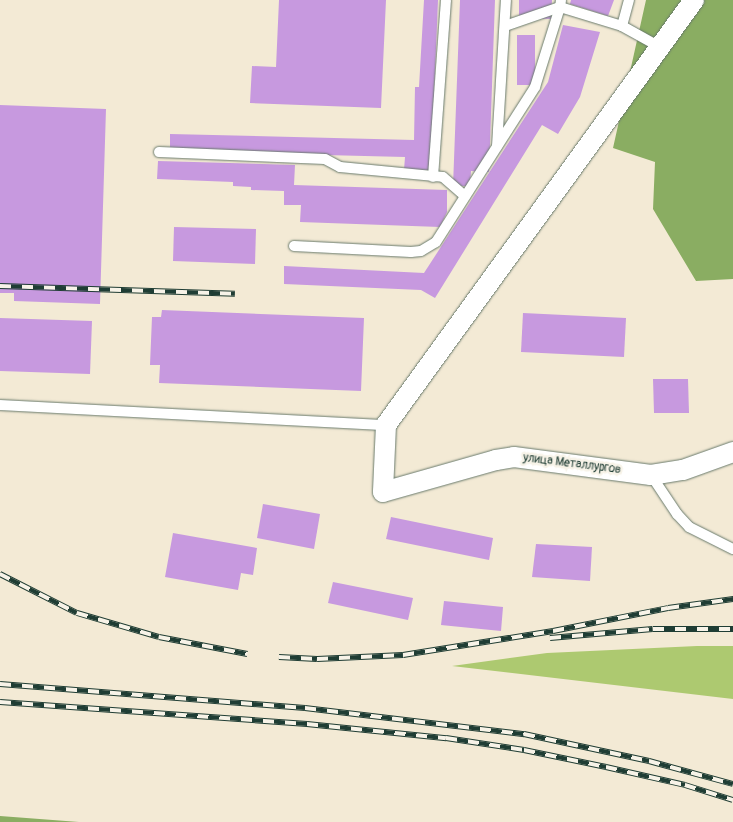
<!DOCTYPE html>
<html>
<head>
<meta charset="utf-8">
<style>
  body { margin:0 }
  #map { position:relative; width:733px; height:822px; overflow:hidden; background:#f3ead5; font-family:Pangolin,sans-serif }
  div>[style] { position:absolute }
  .green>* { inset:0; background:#adc970 }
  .forest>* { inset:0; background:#8aad62 }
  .building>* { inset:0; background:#c799df }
  .roads { filter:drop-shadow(0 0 1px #697a6c) drop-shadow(0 0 1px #697a6c) }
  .service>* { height:10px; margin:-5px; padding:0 5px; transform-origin:5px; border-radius:5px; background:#fff }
  .minor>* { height:20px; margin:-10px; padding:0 10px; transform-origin:10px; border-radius:10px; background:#fff }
  .rail>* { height:5.5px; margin-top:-2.75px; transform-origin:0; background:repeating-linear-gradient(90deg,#f7f3e8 0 11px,#1f3d34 0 22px); box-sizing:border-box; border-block:1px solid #1f3d34 }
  span { translate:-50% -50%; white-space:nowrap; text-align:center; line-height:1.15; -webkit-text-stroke:5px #f7f3e8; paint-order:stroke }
  .street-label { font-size:12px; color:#1f3d34 }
</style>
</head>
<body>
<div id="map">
  <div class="green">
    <i style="clip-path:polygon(697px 646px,733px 646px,733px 699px,452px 666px,547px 653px)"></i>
  </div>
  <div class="forest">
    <i style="clip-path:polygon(646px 0,733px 0,733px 279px,696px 281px,653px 209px,655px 162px,613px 148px)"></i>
    <i style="clip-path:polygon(0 816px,79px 822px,0 822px)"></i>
  </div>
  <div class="building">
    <i style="clip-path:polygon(279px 0,386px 0,381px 108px,250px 103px,252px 66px,276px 67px)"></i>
    <i style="clip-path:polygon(424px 0,438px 0,431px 170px,404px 170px,405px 157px,170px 151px,170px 134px,414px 140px,415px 87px,419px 87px)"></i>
    <i style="clip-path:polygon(460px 0,495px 0,489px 172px,471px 171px,470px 186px,453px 186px)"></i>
    <i style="clip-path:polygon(519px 0,552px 0,551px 19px,519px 18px)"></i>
    <i style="clip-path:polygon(571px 0,614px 0,608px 16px,570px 4px)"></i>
    <i style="clip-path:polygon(563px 25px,600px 32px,580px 97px,558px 134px,542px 125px,435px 298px,421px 290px,284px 284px,284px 266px,424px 273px,548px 82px)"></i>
    <i style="clip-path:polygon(517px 35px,535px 35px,535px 85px,517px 85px)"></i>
    <i style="clip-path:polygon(0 105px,106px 109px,100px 304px,14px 301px,14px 293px,0 293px)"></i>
    <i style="clip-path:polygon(158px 161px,295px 165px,294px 185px,447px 190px,447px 212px,440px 227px,300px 222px,301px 205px,284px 205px,284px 191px,251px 190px,251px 187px,233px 186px,233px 182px,157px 179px)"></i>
    <i style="clip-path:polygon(174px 227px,256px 229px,255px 264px,173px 261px)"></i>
    <i style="clip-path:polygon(162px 310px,364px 318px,361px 391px,159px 383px,160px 365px,150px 365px,152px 317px,161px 317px)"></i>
    <i style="clip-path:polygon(523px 313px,626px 318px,624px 357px,521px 352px)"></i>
    <i style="clip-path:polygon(0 318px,92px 321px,90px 374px,0 371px)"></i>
    <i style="clip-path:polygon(653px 379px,688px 379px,689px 413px,654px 413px)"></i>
    <i style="clip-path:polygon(263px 504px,320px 514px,314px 549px,257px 538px)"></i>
    <i style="clip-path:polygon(391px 517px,493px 538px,489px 560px,386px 539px)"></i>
    <i style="clip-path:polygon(173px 533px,257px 548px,253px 575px,241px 573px,238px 590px,165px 577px)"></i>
    <i style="clip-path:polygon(536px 544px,592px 547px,590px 581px,532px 577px)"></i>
    <i style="clip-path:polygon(333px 582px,413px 598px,408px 620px,328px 603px)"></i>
    <i style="clip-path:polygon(444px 601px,503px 607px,501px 631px,441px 625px)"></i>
  </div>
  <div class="roads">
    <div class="service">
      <i style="left:561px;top:0;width:7px;rotate:98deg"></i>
      <i style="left:560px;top:7px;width:65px;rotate:17deg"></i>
      <i style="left:622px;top:26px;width:43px;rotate:28.9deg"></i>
      <i style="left:505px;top:26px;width:58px;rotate:-19.1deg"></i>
      <i style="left:622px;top:26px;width:27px;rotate:-75deg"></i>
      <i style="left:497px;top:146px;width:146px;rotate:-86.5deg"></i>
      <i style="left:159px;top:152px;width:166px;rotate:2.4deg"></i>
      <i style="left:325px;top:159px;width:17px;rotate:28deg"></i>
      <i style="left:340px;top:167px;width:103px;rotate:5.5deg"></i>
      <i style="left:443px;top:177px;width:29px;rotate:41deg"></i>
      <i style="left:433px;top:177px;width:177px;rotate:-85.8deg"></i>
      <i style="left:294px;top:246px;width:117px;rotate:2.9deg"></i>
      <i style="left:411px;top:252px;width:10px;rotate:-6deg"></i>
      <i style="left:421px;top:251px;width:17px;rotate:-31deg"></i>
      <i style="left:436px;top:242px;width:184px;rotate:-57.4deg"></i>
      <i style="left:535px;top:87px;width:84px;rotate:-72.6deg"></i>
      <i style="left:0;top:405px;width:387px;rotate:3deg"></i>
      <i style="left:651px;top:475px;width:47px;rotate:56.3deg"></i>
      <i style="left:677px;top:514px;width:18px;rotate:47deg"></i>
      <i style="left:689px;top:527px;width:49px;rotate:26.6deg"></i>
    </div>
    <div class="minor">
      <i style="left:694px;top:0;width:525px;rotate:125.93deg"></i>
      <i style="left:386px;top:425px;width:67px;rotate:92.6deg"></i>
      <i style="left:383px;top:492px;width:117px;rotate:-15.8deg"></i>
      <i style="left:496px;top:460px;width:18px;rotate:-9deg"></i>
      <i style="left:514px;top:457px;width:138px;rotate:7.5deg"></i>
      <i style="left:651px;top:475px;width:32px;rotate:-9deg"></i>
      <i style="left:683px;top:470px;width:53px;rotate:-19.8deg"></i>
    </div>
  </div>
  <div class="rail">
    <i style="left:0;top:286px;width:235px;rotate:1.9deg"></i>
    <i style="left:0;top:574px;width:86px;rotate:26.9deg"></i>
    <i style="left:77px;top:613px;width:85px;rotate:16.3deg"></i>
    <i style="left:159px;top:637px;width:90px;rotate:10.9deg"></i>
    <i style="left:550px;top:638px;width:103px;rotate:-5deg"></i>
    <i style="left:653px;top:629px;width:80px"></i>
    <i style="left:279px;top:657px;width:38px;rotate:3deg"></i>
    <i style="left:317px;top:659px;width:86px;rotate:-2.7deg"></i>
    <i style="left:403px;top:655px;width:152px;rotate:-9.1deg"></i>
    <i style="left:553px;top:631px;width:117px;rotate:-11.3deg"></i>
    <i style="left:668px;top:608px;width:66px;rotate:-7.9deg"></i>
    <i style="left:0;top:684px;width:306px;rotate:4.5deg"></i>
    <i style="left:305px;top:708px;width:221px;rotate:6.8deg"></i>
    <i style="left:524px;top:734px;width:128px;rotate:12.2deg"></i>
    <i style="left:649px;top:761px;width:87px;rotate:15.3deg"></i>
    <i style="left:0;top:702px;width:308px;rotate:4.1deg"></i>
    <i style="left:307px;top:724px;width:140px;rotate:5.8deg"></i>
    <i style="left:446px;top:738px;width:79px;rotate:8.7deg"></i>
    <i style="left:524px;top:750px;width:84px;rotate:11.7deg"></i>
    <i style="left:606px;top:767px;width:81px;rotate:12.8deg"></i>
    <i style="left:685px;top:785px;width:50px;rotate:17.4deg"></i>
  </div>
  <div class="street-label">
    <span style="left:572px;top:464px;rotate:7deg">улица Металлургов</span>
  </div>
</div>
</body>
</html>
